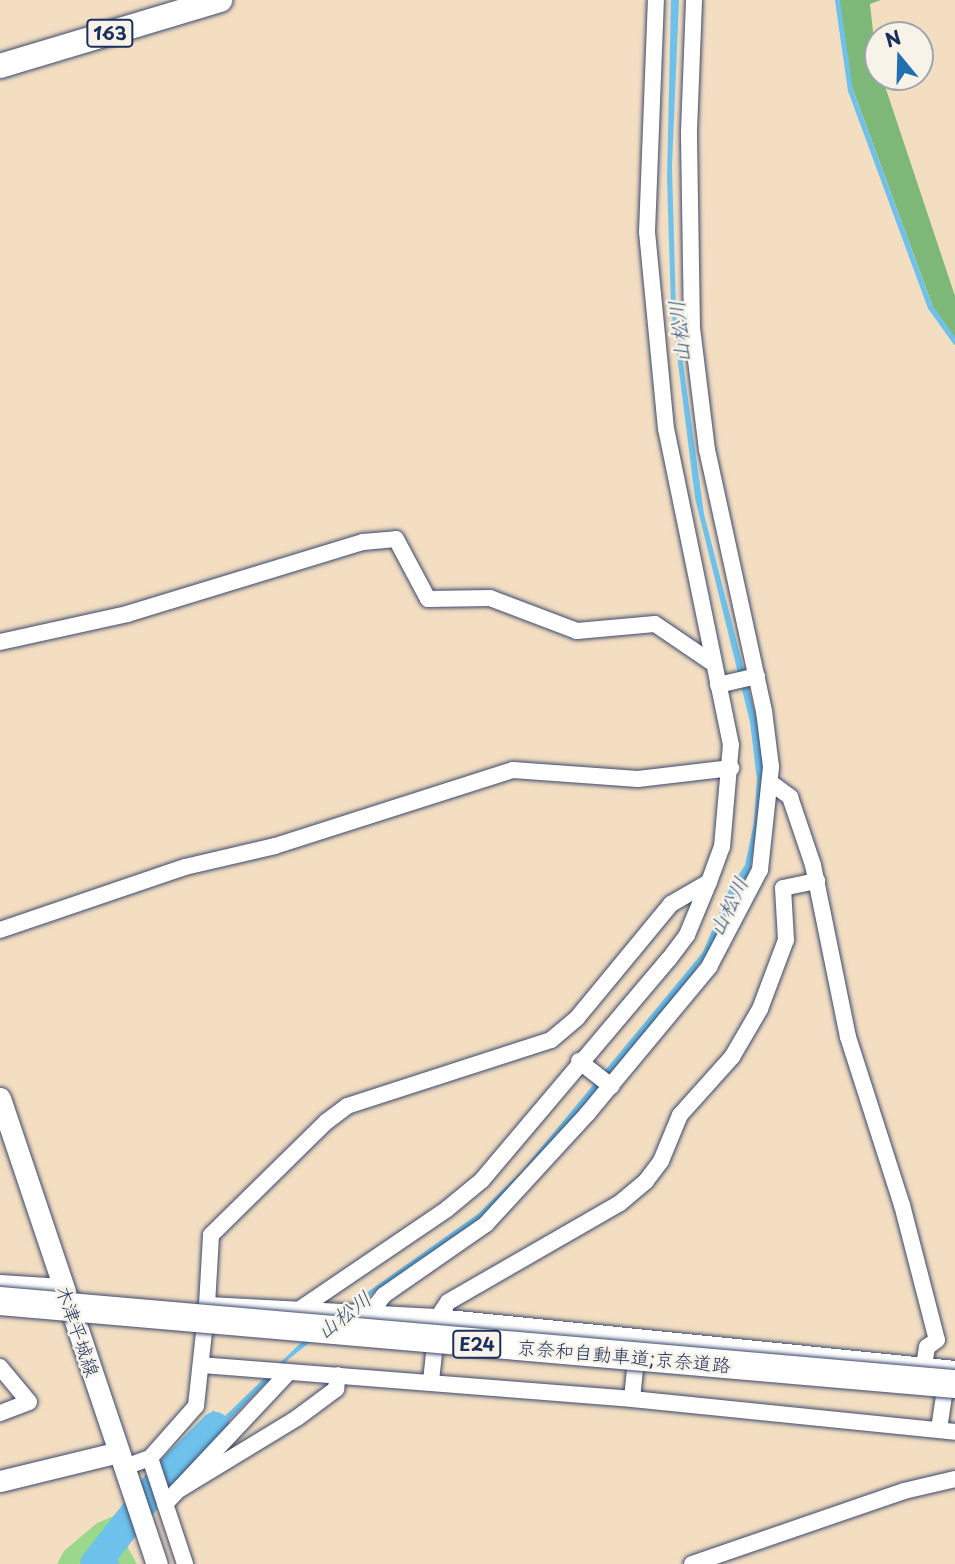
<!DOCTYPE html>
<html>
<head>
<meta charset="utf-8">
<style>
  body { margin:0 }
  #map { position:relative; width:955px; height:1564px; overflow:hidden; background:#f3dec2; font-family:"Playpen Sans","Klee One",sans-serif }
  div>[style] { position:absolute }
  .green>* { inset:0; background:#9cd88c }
  .forest>* { inset:0; background:#7db878 }
  .water>* { inset:0; background:#6ec1ea }
  .stream>* { height:5px; margin:-2.5px; padding:0 2.5px; transform-origin:2.5px; border-radius:2.5px; background:#6ec1ea }
  .river>* { height:30px; margin:-15px; padding:0 15px; transform-origin:15px; border-radius:15px; background:#6ec1ea }
  .roads { filter:drop-shadow(0 0 2px #3b496d) drop-shadow(0 0 2px #3b496d) }
  .minor>* { height:16px; margin:-8px; padding:0 8px; transform-origin:8px; border-radius:8px; background:#fff }
  .secondary>* { height:21px; margin:-10.5px; padding:0 10.5px; transform-origin:10.5px; border-radius:10.5px; background:#fff }
  .trunk>* { height:24px; margin:-12px; padding:0 12px; transform-origin:12px; border-radius:12px; background:#fff }
  .bridges { filter:drop-shadow(0 0 2px #3b496d) drop-shadow(0 0 2px #3b496d) }
  .motorway-bridge>* { height:28px; margin:-14px; padding:0 14px; transform-origin:14px; border-radius:14px; background:#fff }
  span { translate:-50% -50%; white-space:nowrap; text-align:center; line-height:1.15; -webkit-text-stroke:5px #f7f3e8; paint-order:stroke }
  .shield-label span { padding:2px 5px; background:#f7f3e8; border:2px solid; border-radius:5px; -webkit-text-stroke-width:0 }
  .shield-label { font-size:18px; color:#1b2f5e; font-weight:700 }
  .street-label { font-size:19px; color:#1b2f5e }
  .water-label { font-size:21px; color:#305481; font-style:italic }
  .north { position:absolute; left:864px; top:21px; width:70px; height:70px; box-sizing:border-box; background:#f7f3e8; border:2px solid #9fa5b1; border-radius:50%; rotate:341deg; font-size:19px; font-weight:700; line-height:28px; text-align:center; color:#1b2f5e }
  .north::after { content:''; display:block; margin:auto; width:24px; height:32px; background:#1f6fb2; clip-path:polygon(50% 0,100% 100%,50% 72%,0 100%) }
</style>
</head>
<body>
<div id="map">
  <div class="green">
    <i style="clip-path:polygon(116px 1515px,97px 1547px,79px 1564px,57px 1564px,64px 1551px,97px 1523px)"></i>
    <i style="clip-path:polygon(123px 1539px,137px 1564px,108px 1564px,109px 1560px)"></i>
  </div>
  <div class="forest">
    <i style="clip-path:polygon(838px 0,881px 0,870px 4px,878px 77px,882px 77px,955px 296px,955px 338px,933px 307px,852px 87px)"></i>
  </div>
  <div class="water">
    <i style="clip-path:polygon(671px 0,679px 0,672px 166px,676px 313px,704px 514px,759px 729px,764px 776px,750px 870px,718px 937px,691px 977px,529px 1170px,481px 1218px,359px 1303px,289px 1359px,193px 1457px,178px 1446px,214px 1410px,219px 1419px,224px 1417px,314px 1330px,478px 1214px,522px 1171px,703px 952px,729px 890px,745px 865px,754px 823px,757px 780px,750px 722px,695px 498px,671px 307px,667px 178px)"></i>
  </div>
  <div class="stream">
    <i style="left:837px;top:0;width:91px;rotate:81.8deg"></i>
    <i style="left:850px;top:90px;width:231px;rotate:69.8deg"></i>
    <i style="left:930px;top:307px;width:43px;rotate:54.5deg"></i>
    <i style="left:107px;top:1547px;width:20px;rotate:60deg"></i>
  </div>
  <div class="river">
    <i style="left:95px;top:1564px;width:100px;rotate:-51.9deg"></i>
    <i style="left:157px;top:1485px;width:82px;rotate:-45deg"></i>
  </div>
  <div class="roads">
    <div class="minor">
      <i style="left:0;top:642px;width:130px;rotate:-12.4deg"></i>
      <i style="left:127px;top:614px;width:247px;rotate:-17deg"></i>
      <i style="left:363px;top:542px;width:33px;rotate:-5deg"></i>
      <i style="left:396px;top:539px;width:68px;rotate:61.9deg"></i>
      <i style="left:428px;top:599px;width:62px;rotate:-0.9deg"></i>
      <i style="left:490px;top:598px;width:93px;rotate:20.8deg"></i>
      <i style="left:577px;top:631px;width:78px;rotate:-5.1deg"></i>
      <i style="left:655px;top:624px;width:71px;rotate:34.1deg"></i>
      <i style="left:718px;top:685px;width:40px;rotate:-13deg"></i>
      <i style="left:771px;top:783px;width:24px;rotate:36deg"></i>
      <i style="left:790px;top:797px;width:72px;rotate:71.3deg"></i>
      <i style="left:813px;top:865px;width:176px;rotate:78.5deg"></i>
      <i style="left:848px;top:1037px;width:176px;rotate:72.2deg"></i>
      <i style="left:902px;top:1205px;width:139px;rotate:75.5deg"></i>
      <i style="left:937px;top:1340px;width:12px;rotate:145deg"></i>
      <i style="left:927px;top:1347px;width:19px;rotate:99deg"></i>
      <i style="left:0;top:930px;width:195px;rotate:-18.8deg"></i>
      <i style="left:185px;top:867px;width:92px;rotate:-13.1deg"></i>
      <i style="left:275px;top:846px;width:250px;rotate:-17.7deg"></i>
      <i style="left:513px;top:770px;width:125px;rotate:4.1deg"></i>
      <i style="left:638px;top:779px;width:94px;rotate:-6.7deg"></i>
      <i style="left:579px;top:1061px;width:41px;rotate:38deg"></i>
      <i style="left:0;top:1283px;width:63px;rotate:3.6deg"></i>
      <i style="left:207px;top:1305px;width:70px;rotate:-86.7deg"></i>
      <i style="left:211px;top:1235px;width:161px;rotate:-44.5deg"></i>
      <i style="left:326px;top:1122px;width:26px;rotate:-37deg"></i>
      <i style="left:347px;top:1106px;width:214px;rotate:-17.9deg"></i>
      <i style="left:551px;top:1040px;width:34px;rotate:-40deg"></i>
      <i style="left:577px;top:1018px;width:148px;rotate:-50.5deg"></i>
      <i style="left:671px;top:904px;width:44px;rotate:-30.1deg"></i>
      <i style="left:709px;top:882px;width:37px;rotate:-70deg"></i>
      <i style="left:722px;top:847px;width:102px;rotate:-85deg"></i>
      <i style="left:731px;top:745px;width:323px;rotate:-101.6deg"></i>
      <i style="left:666px;top:429px;width:198px;rotate:-95.5deg"></i>
      <i style="left:647px;top:232px;width:232px;rotate:-87.8deg"></i>
      <i style="left:297px;top:1311px;width:181px;rotate:-34.2deg"></i>
      <i style="left:447px;top:1209px;width:45px;rotate:-39.6deg"></i>
      <i style="left:482px;top:1180px;width:289px;rotate:-49.8deg"></i>
      <i style="left:669px;top:959px;width:30px;rotate:-53deg"></i>
      <i style="left:687px;top:935px;width:57px;rotate:-67.5deg"></i>
      <i style="left:370px;top:1313px;width:23px;rotate:-52deg"></i>
      <i style="left:384px;top:1295px;width:124px;rotate:-34.8deg"></i>
      <i style="left:486px;top:1224px;width:151px;rotate:-47.4deg"></i>
      <i style="left:588px;top:1113px;width:190px;rotate:-50.3deg"></i>
      <i style="left:709px;top:967px;width:110px;rotate:-62.3deg"></i>
      <i style="left:760px;top:870px;width:104px;rotate:-83.9deg"></i>
      <i style="left:771px;top:767px;width:56px;rotate:-97.1deg"></i>
      <i style="left:764px;top:711px;width:267px;rotate:-102.3deg"></i>
      <i style="left:707px;top:450px;width:123px;rotate:-97deg"></i>
      <i style="left:692px;top:328px;width:197px;rotate:-90.9deg"></i>
      <i style="left:689px;top:131px;width:131px;rotate:-87.8deg"></i>
      <i style="left:201px;top:1365px;width:432px;rotate:4.5deg"></i>
      <i style="left:632px;top:1399px;width:325px;rotate:5.8deg"></i>
      <i style="left:0;top:1367px;width:45px;rotate:50.4deg"></i>
      <i style="left:29px;top:1402px;width:31px;rotate:159deg"></i>
      <i style="left:431px;top:1381px;width:64px;rotate:-83.8deg"></i>
      <i style="left:438px;top:1317px;width:18px;rotate:-56deg"></i>
      <i style="left:448px;top:1302px;width:198px;rotate:-29.9deg"></i>
      <i style="left:620px;top:1203px;width:34px;rotate:-40deg"></i>
      <i style="left:646px;top:1181px;width:25px;rotate:-53deg"></i>
      <i style="left:661px;top:1161px;width:50px;rotate:-67.6deg"></i>
      <i style="left:680px;top:1115px;width:78px;rotate:-48.1deg"></i>
      <i style="left:732px;top:1057px;width:56px;rotate:-59.7deg"></i>
      <i style="left:760px;top:1009px;width:74px;rotate:-69.4deg"></i>
      <i style="left:786px;top:940px;width:52px;rotate:-93.3deg"></i>
      <i style="left:783px;top:888px;width:35px;rotate:-12deg"></i>
      <i style="left:632px;top:1399px;width:50px;rotate:-84.3deg"></i>
      <i style="left:939px;top:1429px;width:54px;rotate:-81.4deg"></i>
      <i style="left:150px;top:1458px;width:112px;rotate:71.7deg"></i>
      <i style="left:125px;top:1467px;width:27px;rotate:-20deg"></i>
      <i style="left:150px;top:1458px;width:69px;rotate:-48.5deg"></i>
      <i style="left:196px;top:1406px;width:102px;rotate:-83.8deg"></i>
      <i style="left:207px;top:1305px;width:231px;rotate:3deg"></i>
      <i style="left:438px;top:1317px;width:520px;rotate:5.74deg"></i>
      <i style="left:177px;top:1491px;width:140px;rotate:-31.3deg"></i>
      <i style="left:297px;top:1418px;width:49px;rotate:-36.6deg"></i>
      <i style="left:336px;top:1389px;width:14px;rotate:-82deg"></i>
      <i style="left:165px;top:1504px;width:181px;rotate:-46.8deg"></i>
      <i style="left:692px;top:1564px;width:224px;rotate:-19deg"></i>
      <i style="left:904px;top:1491px;width:52px;rotate:-13.2deg"></i>
    </div>
    <div class="secondary">
      <i style="left:0;top:1098px;width:492px;rotate:71.4deg"></i>
      <i style="left:0;top:1481px;width:122px;rotate:-13.7deg"></i>
    </div>
    <div class="trunk">
      <i style="left:0;top:66px;width:230px;rotate:-16.7deg"></i>
    </div>
  </div>
  <div class="bridges">
    <div class="motorway-bridge">
      <i style="left:0;top:1301px;width:959px;rotate:4.97deg"></i>
    </div>
  </div>
  <div class="shield-label">
    <span style="left:110px;top:33px">163</span>
    <span style="left:477px;top:1344px">E24</span>
  </div>
  <div class="street-label">
    <span style="left:78px;top:1331px;rotate:71deg">木津平城線</span>
    <span style="left:624px;top:1356px;rotate:5deg">京奈和自動車道;京奈道路</span>
  </div>
  <div class="water-label">
    <span style="left:678px;top:332px;rotate:-96deg">山松川</span>
    <span style="left:727px;top:906px;rotate:-64deg">山松川</span>
    <span style="left:343px;top:1314px;rotate:-38deg">山松川</span>
  </div>
  <div class="north">N</div>
</div>
</body>
</html>
